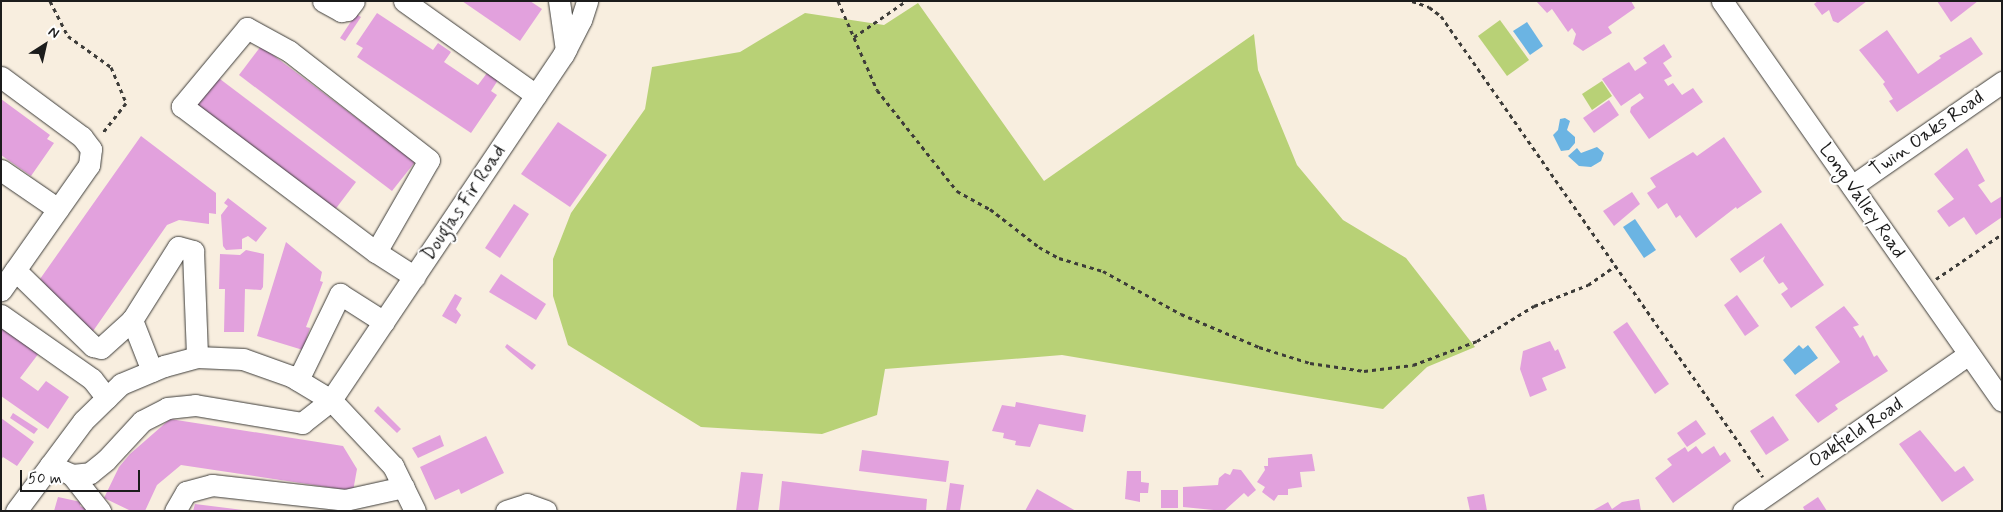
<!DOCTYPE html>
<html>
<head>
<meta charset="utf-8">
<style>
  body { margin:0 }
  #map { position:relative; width:2003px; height:512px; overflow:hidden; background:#f8eedf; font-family:Mynerve,sans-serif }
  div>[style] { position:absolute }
  .green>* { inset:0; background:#b8d176 }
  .water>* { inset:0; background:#6bb4e3 }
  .building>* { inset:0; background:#e2a1dd }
  .path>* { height:3px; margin-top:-1.5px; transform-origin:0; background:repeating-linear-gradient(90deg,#3d3c39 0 4px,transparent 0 8px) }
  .roads { filter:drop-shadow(0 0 1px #3d3c39) drop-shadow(0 0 1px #3d3c39) }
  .minor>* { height:21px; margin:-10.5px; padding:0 10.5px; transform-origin:10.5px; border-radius:10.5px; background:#fff }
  span { translate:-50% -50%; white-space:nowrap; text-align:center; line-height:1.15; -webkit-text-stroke:4px #fff; paint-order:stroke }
  .street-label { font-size:19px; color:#1c1c1c }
  .frame { position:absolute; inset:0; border:2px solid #1c1c1c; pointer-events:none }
  .north { position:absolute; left:20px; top:20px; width:50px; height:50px; -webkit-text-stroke:4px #fff; paint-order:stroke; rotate:35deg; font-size:14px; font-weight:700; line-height:20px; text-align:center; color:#1c1c1c }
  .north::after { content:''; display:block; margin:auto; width:18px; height:22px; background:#1c1c1c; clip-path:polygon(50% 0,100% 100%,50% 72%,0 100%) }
  .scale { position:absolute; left:20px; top:470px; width:120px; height:22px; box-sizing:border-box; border:2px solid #1c1c1c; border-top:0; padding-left:6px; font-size:15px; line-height:18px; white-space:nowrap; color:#1c1c1c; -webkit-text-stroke:4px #fff; paint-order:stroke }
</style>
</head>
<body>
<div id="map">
  <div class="green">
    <i style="clip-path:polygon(918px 3px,1044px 181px,1254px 34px,1258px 70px,1297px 165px,1343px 220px,1406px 258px,1475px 347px,1427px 367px,1383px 409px,1062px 355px,885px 369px,877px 415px,822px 434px,701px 427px,568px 345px,553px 296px,553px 259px,571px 213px,645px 109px,652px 67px,740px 52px,805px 13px,884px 25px)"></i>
    <i style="clip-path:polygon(1500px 20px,1529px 60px,1507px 76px,1478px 36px)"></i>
    <i style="clip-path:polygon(1602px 81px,1612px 96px,1592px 110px,1582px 94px)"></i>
  </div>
  <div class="water">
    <i style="clip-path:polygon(1527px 22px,1543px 46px,1530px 55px,1513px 31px)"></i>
    <i style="clip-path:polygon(1565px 118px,1570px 121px,1567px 130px,1575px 137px,1575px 143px,1569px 150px,1561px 151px,1553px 135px,1558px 130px,1560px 119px)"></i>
    <i style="clip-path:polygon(1597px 147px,1604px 153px,1601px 161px,1591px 167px,1579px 166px,1568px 156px,1577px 148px,1581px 153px)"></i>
    <i style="clip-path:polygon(1635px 219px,1656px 250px,1644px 258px,1623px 227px)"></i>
    <i style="clip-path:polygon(1799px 345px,1803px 349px,1808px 345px,1818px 358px,1795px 375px,1783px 360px)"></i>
  </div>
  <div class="building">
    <i style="clip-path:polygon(462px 1px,530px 1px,542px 9px,520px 41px)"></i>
    <i style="clip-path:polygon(1536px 1px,1631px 1px,1635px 8px,1608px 27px,1612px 33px,1583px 51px,1573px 44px,1576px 34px,1572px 28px,1568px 32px,1552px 9px,1547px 13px)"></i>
    <i style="clip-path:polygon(1818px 1px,1867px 1px,1838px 23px,1833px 21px,1829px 10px,1822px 15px,1814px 4px)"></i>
    <i style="clip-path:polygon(1937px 1px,1978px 1px,1951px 22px)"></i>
    <i style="clip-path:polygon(377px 13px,433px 50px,438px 43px,451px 52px,444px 62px,478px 85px,487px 73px,498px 80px,491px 91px,497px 95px,471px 133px,357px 57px,363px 48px,356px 44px)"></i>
    <i style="clip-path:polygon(356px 14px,361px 17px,345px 41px,340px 38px)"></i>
    <i style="clip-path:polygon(1887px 30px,1918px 74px,1941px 58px,1939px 56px,1971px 37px,1983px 54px,1897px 112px,1889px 101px,1893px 99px,1883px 84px,1885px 82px,1859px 50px)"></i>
    <i style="clip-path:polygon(1664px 44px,1672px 57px,1663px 63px,1672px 76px,1664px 80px,1668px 86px,1673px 83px,1682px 95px,1693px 88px,1703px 102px,1649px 139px,1630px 112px,1631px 107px,1644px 98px,1640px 93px,1621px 106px,1602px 79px,1629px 62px,1635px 71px,1647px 63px,1643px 58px)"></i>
    <i style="clip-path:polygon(261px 46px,415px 162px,392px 191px,239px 75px)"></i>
    <i style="clip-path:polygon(216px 76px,356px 182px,334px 211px,194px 105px)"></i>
    <i style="clip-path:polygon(1px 99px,50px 135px,47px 139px,54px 143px,31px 176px,1px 155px)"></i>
    <i style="clip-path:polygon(1609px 100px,1619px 115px,1594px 133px,1583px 118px)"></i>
    <i style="clip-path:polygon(558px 122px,607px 155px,570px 207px,521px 174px)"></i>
    <i style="clip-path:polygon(141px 136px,216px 193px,216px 214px,209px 213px,209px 224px,179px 220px,167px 225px,91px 334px,40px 279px)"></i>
    <i style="clip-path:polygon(1724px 137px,1762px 192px,1737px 209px,1736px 207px,1696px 238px,1680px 215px,1676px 218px,1667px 203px,1658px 209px,1647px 193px,1656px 187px,1650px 178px,1693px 152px,1697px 156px)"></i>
    <i style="clip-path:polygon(1967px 148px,1985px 181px,1978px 185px,1991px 203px,2002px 196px,2002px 217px,1976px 235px,1964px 217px,1949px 227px,1937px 211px,1954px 199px,1934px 174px)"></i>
    <i style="clip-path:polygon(1632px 192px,1640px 204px,1614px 226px,1603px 211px)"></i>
    <i style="clip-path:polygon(228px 198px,267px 228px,256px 242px,248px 236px,242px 239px,242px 249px,226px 250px,223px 246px,221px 215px,228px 206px,224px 203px)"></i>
    <i style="clip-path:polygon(514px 204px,529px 214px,500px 258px,485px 248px)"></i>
    <i style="clip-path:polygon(1781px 223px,1824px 285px,1791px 308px,1781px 294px,1788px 289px,1783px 282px,1779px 284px,1763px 261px,1765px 256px,1740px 273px,1730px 259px)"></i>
    <i style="clip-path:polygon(286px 242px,322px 272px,320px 281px,323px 282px,306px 327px,310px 328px,303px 350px,257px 336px)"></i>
    <i style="clip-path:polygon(246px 250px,264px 254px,263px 287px,261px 290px,245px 289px,244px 332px,224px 332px,225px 289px,219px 289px,220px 254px,240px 255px)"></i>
    <i style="clip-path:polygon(501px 274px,546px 304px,536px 320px,489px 292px)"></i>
    <i style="clip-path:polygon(455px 294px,462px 298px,456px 309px,461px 315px,456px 324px,442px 316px)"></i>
    <i style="clip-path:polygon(1737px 295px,1759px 326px,1745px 336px,1724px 305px)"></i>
    <i style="clip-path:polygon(1844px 306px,1859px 325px,1853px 327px,1860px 338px,1863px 335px,1874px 357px,1877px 355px,1888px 371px,1835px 405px,1838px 409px,1818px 423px,1795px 395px,1840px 362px,1815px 327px)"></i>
    <i style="clip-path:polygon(1627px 322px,1669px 384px,1655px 394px,1613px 332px)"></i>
    <i style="clip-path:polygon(1px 326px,39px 353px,20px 378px,38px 391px,46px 381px,69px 397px,48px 429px,1px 396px)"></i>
    <i style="clip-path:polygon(1550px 341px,1555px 351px,1558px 349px,1566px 368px,1542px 378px,1547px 390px,1530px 397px,1520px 369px,1523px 351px)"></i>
    <i style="clip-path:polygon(507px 344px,536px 365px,532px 370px,509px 351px,505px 347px)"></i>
    <i style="clip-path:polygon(1016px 402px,1086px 415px,1083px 432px,1039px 424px,1030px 447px,1015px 445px,1016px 441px,1003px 438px,1004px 433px,992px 431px,1002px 405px,1015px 407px)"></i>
    <i style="clip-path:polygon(378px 406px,401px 429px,397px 433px,374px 411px)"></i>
    <i style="clip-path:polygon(13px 413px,38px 429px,34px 434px,10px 418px)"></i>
    <i style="clip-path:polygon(1773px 416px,1789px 440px,1766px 455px,1750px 431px)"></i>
    <i style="clip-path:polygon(1px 418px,34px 442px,17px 466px,3px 457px,1px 460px)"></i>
    <i style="clip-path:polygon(170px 419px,343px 446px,357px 469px,353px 491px,181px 465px,157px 485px,145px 511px,131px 511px,104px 498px,119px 467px,130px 454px)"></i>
    <i style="clip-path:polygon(1696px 420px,1706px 434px,1687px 447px,1677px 433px)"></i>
    <i style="clip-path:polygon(1920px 430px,1955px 472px,1964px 466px,1974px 480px,1942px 502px,1899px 444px)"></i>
    <i style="clip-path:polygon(440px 435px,444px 446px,418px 458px,412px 448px)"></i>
    <i style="clip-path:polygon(486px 436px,504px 473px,461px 494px,459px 489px,435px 500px,420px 467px)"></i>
    <i style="clip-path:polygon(1696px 446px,1702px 454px,1714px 446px,1720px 456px,1725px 452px,1731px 461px,1673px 503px,1655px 478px,1672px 465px,1667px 459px,1685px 447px,1688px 452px)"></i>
    <i style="clip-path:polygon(862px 450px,949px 461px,946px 482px,859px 471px)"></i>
    <i style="clip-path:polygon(1312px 454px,1315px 471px,1300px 472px,1302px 487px,1288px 489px,1288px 495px,1278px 495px,1274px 501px,1262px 492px,1265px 487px,1257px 482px,1265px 470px,1264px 466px,1268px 466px,1268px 458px)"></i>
    <i style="clip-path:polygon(1233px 469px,1241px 470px,1256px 490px,1248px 497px,1244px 493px,1224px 511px,1183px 507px,1183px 487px,1218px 485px,1219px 478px,1225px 473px,1230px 475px)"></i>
    <i style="clip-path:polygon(1127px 471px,1141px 471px,1141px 482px,1149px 483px,1148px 493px,1140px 493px,1140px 502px,1125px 499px)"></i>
    <i style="clip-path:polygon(741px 472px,763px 474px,758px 511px,736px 511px)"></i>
    <i style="clip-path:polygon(782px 481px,927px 499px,926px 511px,779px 511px)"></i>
    <i style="clip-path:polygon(950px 483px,964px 485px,960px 511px,946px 511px)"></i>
    <i style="clip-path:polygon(1037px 489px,1076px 511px,1025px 511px)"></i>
    <i style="clip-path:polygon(1161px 490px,1178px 490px,1178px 508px,1161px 508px)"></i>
    <i style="clip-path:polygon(1484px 494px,1487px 511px,1470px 511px,1467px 497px)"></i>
    <i style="clip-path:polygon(58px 497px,81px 502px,80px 506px,91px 511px,54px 511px)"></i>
    <i style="clip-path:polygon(1818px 497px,1827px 511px,1805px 511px,1803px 507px)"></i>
    <i style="clip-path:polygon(1639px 499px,1641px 511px,1592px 511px,1608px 502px,1612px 509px,1622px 502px)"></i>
    <i style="clip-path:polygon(195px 504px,243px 510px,243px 511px,193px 511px)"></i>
  </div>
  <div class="path">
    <i style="left:50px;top:1px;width:39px;rotate:63deg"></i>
    <i style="left:68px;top:36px;width:53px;rotate:35.8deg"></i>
    <i style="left:111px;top:67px;width:39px;rotate:67deg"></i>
    <i style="left:126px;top:103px;width:39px;rotate:128deg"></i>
    <i style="left:838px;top:1px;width:97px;rotate:66.3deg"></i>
    <i style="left:877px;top:90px;width:129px;rotate:51.6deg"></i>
    <i style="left:957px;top:191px;width:38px;rotate:29deg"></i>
    <i style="left:990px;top:209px;width:62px;rotate:37.8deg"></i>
    <i style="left:1039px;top:247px;width:23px;rotate:29deg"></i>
    <i style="left:1059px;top:258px;width:46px;rotate:16.5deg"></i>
    <i style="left:1103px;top:271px;width:89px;rotate:28.9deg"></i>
    <i style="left:1181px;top:314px;width:85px;rotate:22.9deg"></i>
    <i style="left:1259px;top:347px;width:53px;rotate:17.4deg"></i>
    <i style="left:1310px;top:363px;width:55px;rotate:8.4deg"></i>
    <i style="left:1364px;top:371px;width:49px;rotate:-7deg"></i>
    <i style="left:1413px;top:365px;width:68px;rotate:-20.6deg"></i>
    <i style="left:1477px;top:341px;width:67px;rotate:-31.6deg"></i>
    <i style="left:1534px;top:306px;width:58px;rotate:-21.3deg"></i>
    <i style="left:1588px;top:285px;width:33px;rotate:-35deg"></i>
    <i style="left:1412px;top:1px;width:18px;rotate:19deg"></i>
    <i style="left:1429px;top:7px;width:15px;rotate:37deg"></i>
    <i style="left:1441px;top:16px;width:562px;rotate:55.07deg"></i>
    <i style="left:854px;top:37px;width:63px;rotate:-34.7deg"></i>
    <i style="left:1936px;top:279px;width:80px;rotate:-34.3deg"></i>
  </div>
  <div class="roads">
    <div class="minor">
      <i style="left:323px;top:1px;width:21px;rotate:29deg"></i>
      <i style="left:341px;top:11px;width:6px;rotate:-9deg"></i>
      <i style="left:347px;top:10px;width:11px;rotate:-52deg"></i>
      <i style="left:404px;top:1px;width:162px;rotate:35.5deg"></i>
      <i style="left:559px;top:1px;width:49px;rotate:81.9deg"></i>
      <i style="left:1722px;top:1px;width:488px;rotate:55deg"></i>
      <i style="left:1px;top:77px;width:101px;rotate:36.5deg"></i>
      <i style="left:82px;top:137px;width:15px;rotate:53deg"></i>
      <i style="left:91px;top:149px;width:16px;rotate:97deg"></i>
      <i style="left:89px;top:165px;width:153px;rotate:125.1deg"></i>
      <i style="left:1px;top:170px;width:69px;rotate:34.4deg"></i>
      <i style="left:1852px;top:186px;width:183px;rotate:-34.7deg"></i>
      <i style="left:376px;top:252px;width:106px;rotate:-60.1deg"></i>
      <i style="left:429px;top:160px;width:177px;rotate:-142.1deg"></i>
      <i style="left:289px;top:51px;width:48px;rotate:-151.3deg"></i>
      <i style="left:247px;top:28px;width:102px;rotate:129.8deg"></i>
      <i style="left:182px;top:106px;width:243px;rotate:37deg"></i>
      <i style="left:376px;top:252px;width:46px;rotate:32.7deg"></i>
      <i style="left:15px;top:270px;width:109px;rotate:44.3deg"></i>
      <i style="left:93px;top:346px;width:8px;rotate:14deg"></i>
      <i style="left:101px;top:348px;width:42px;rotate:-42.1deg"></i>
      <i style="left:1px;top:315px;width:111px;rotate:35.1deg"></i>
      <i style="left:92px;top:379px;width:24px;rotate:52deg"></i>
      <i style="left:152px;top:371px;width:55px;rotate:-111.4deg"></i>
      <i style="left:132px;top:320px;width:86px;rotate:-57.8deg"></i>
      <i style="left:178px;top:247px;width:16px;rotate:15deg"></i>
      <i style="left:193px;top:251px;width:106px;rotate:87.8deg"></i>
      <i style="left:298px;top:380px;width:96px;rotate:-64deg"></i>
      <i style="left:340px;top:294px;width:52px;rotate:32.5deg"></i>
      <i style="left:50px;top:465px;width:24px;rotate:24deg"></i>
      <i style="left:72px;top:475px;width:18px;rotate:-6deg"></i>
      <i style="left:90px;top:473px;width:21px;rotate:-39deg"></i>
      <i style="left:106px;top:460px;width:53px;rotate:-47.3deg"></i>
      <i style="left:142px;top:421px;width:28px;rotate:-27deg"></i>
      <i style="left:167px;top:408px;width:28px;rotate:-6deg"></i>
      <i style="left:195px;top:405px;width:109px;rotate:9.5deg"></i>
      <i style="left:302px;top:423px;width:37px;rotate:-38deg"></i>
      <i style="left:331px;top:400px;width:416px;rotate:-56.1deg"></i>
      <i style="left:563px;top:55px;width:39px;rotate:-63deg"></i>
      <i style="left:581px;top:20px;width:20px;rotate:-72deg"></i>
      <i style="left:72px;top:475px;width:46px;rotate:52.1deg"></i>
      <i style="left:16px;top:511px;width:112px;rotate:-53.3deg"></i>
      <i style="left:83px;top:421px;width:53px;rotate:-44.2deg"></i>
      <i style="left:121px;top:384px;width:47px;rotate:-22.7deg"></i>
      <i style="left:164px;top:366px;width:34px;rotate:-15deg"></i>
      <i style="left:197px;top:357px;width:46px;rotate:2.5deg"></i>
      <i style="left:243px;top:359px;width:51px;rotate:19.5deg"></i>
      <i style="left:291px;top:376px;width:47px;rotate:31deg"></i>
      <i style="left:331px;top:400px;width:91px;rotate:46.8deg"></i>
      <i style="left:393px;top:466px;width:50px;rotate:63.9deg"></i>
      <i style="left:175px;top:511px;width:22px;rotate:-60deg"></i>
      <i style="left:186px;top:492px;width:27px;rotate:-15deg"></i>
      <i style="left:212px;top:485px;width:134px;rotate:6.4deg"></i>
      <i style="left:345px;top:500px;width:60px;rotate:-12.4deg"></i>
      <i style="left:506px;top:511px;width:22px;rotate:-18deg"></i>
      <i style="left:527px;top:504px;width:20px;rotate:20deg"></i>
      <i style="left:1743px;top:511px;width:275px;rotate:-34.8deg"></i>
    </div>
  </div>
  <div class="street-label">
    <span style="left:1927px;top:134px;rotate:-35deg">Twin Oaks Road</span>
    <span style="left:1862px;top:201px;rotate:55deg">Long Valley Road</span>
    <span style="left:464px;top:203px;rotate:-56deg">Douglas Fir Road</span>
    <span style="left:1856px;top:433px;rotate:-34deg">Oakfield Road</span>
  </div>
  <div class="frame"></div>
  <div class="north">N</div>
  <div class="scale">50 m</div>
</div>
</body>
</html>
